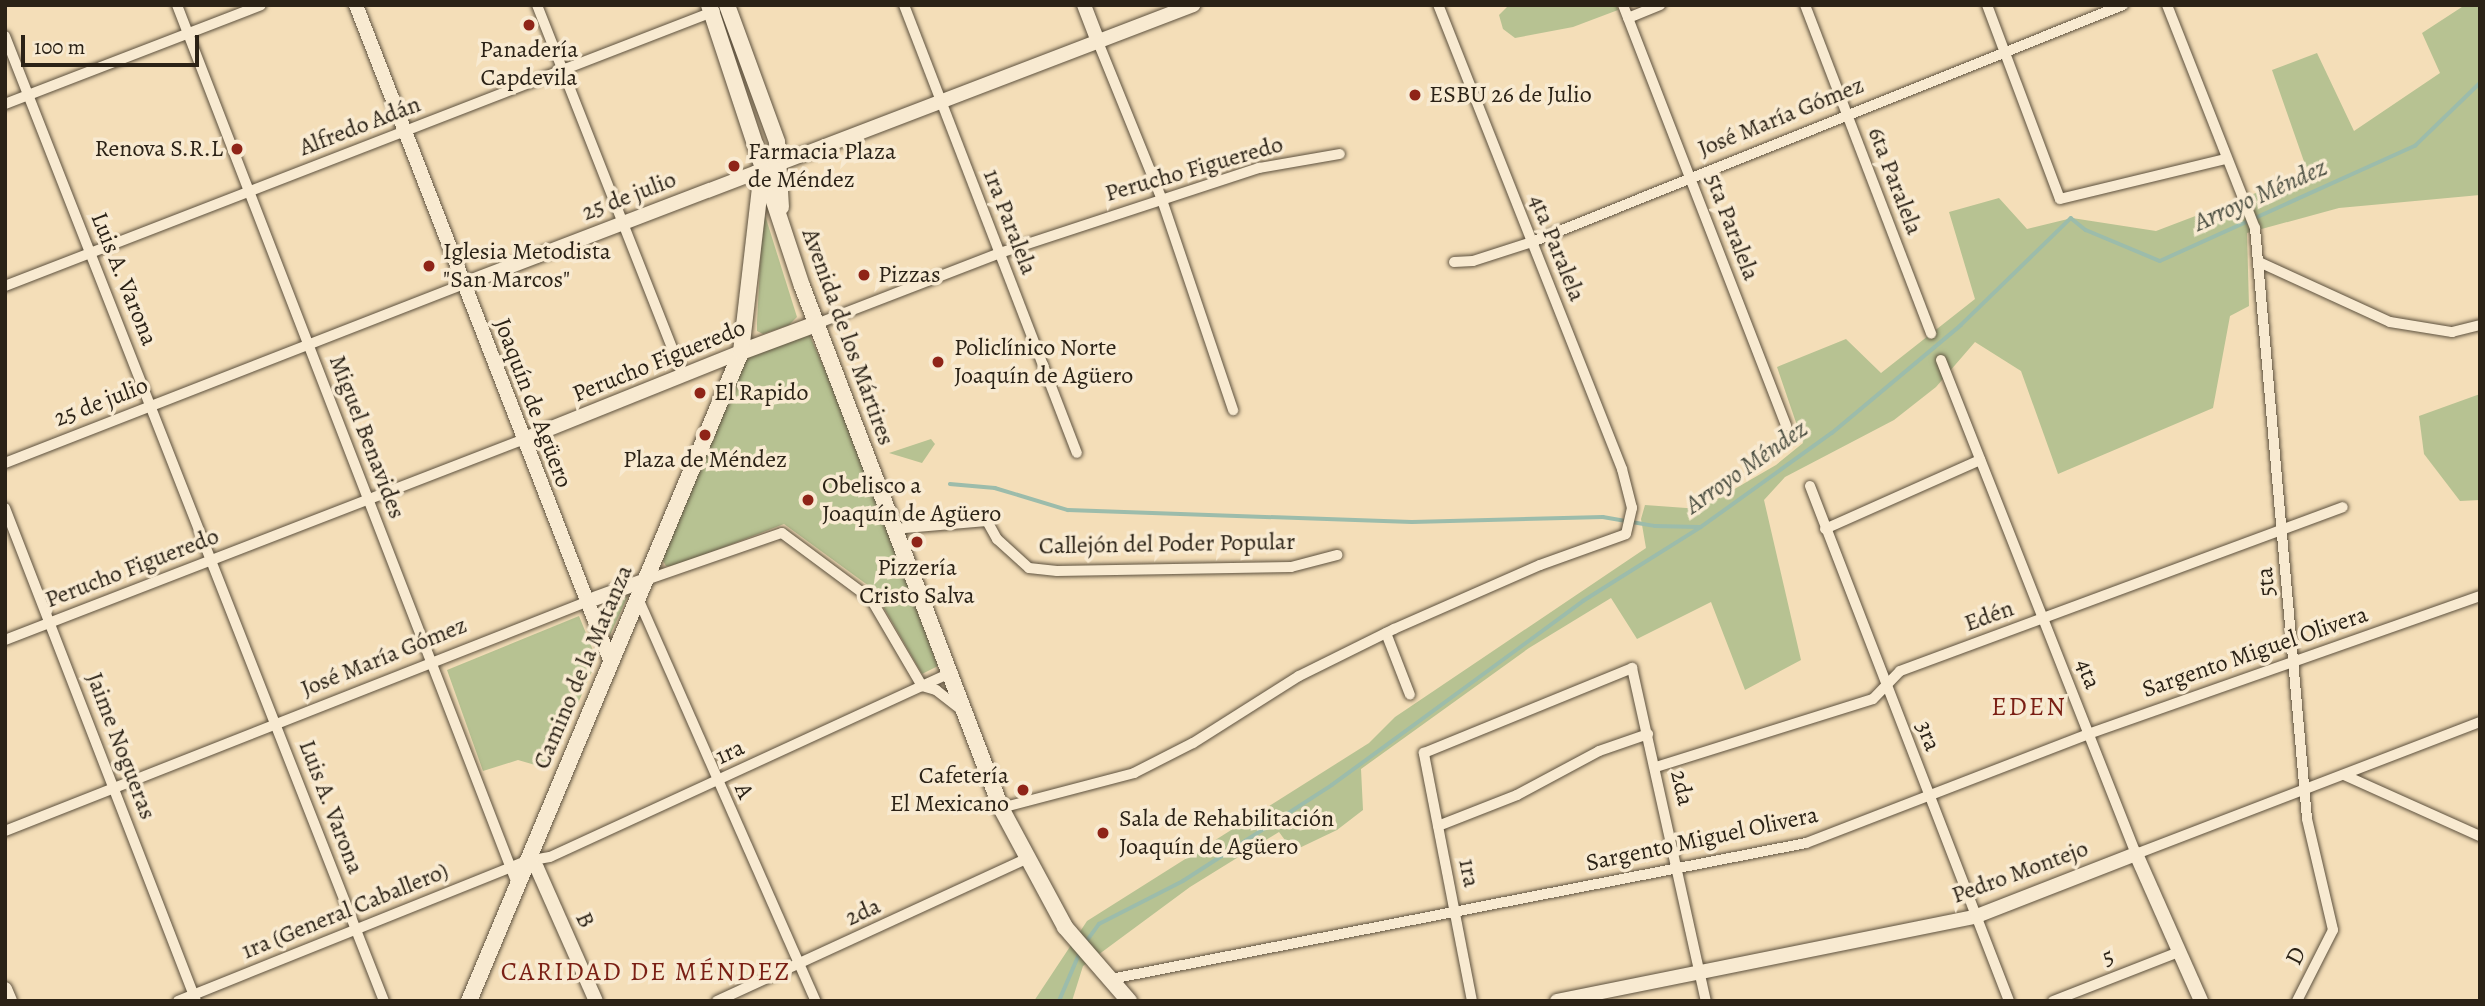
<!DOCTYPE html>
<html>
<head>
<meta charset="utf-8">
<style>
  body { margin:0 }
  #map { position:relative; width:2485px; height:1006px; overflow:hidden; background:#f4deb8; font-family:Alegreya,serif }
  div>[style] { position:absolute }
  .green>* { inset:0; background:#b7c292 }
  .stream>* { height:3.5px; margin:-1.75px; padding:0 1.75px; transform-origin:1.75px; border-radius:1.75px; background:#9cbcab }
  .roads { filter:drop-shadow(0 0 2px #5d513e) drop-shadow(0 0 2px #5d513e) }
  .minor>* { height:10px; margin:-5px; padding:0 5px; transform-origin:5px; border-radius:5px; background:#f8ead1 }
  .tertiary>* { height:14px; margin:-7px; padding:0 7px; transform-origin:7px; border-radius:7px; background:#f8ead1 }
  .secondary>* { height:16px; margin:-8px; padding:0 8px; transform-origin:8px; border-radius:8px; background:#f8ead1 }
  .dots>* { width:19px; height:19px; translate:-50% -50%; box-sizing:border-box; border:4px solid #f8ead1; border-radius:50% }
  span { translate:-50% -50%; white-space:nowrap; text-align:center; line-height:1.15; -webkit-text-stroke:7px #f8ead1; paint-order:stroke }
  .poi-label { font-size:24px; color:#2b2216 }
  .left { translate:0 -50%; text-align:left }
  .right { translate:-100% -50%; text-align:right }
  .street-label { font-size:24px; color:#2b2216 }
  .water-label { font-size:26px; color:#4d5043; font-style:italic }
  .neighbourhood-label { font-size:26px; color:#7a1f14; letter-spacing:2px }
  .frame { position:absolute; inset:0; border:7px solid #2b2216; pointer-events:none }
  .scale { position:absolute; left:21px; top:35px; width:178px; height:32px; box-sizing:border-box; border:4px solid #2b2216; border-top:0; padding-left:9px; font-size:21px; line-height:24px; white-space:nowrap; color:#2b2216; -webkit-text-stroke:5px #f8ead1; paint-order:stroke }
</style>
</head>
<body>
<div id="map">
  <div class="green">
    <i style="clip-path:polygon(1509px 5px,1616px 5px,1618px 10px,1573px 27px,1515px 38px,1503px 29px,1499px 15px)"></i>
    <i style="clip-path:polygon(2465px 5px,2480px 5px,2480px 195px,2339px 208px,2247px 233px,2249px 306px,2230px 316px,2213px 408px,2058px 474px,2021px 371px,1975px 342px,1936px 387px,1894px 420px,1785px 477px,1764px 500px,1801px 660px,1745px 690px,1711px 602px,1637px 639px,1611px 598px,1529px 648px,1361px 769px,1363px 810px,1337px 830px,1293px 851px,1279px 832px,1190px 887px,1083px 966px,1072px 1001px,1034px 1001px,1087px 921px,1369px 743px,1395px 717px,1646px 548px,1641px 519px,1645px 505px,1700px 509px,1776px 465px,1803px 443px,1777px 367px,1846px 339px,1881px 373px,1975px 299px,1949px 212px,1999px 198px,2027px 229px,2072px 218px,2156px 231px,2308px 173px,2272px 70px,2317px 53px,2354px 131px,2440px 73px,2422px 33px)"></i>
    <i style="clip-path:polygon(763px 209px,797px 317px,789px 325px,763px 334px,757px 331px,757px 323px)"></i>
    <i style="clip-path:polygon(809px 334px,836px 394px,938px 666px,922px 674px,873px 589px,784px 524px,675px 566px,666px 566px,659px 554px,744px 358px)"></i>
    <i style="clip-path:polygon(2480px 394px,2480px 500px,2460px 501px,2424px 454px,2419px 416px)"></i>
    <i style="clip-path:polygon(931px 439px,935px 444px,922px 463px,889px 453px)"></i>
    <i style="clip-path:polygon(628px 596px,610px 635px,599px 607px)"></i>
    <i style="clip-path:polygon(579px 616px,597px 660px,549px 769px,518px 760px,483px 771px,447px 670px)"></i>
  </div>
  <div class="stream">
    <i style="left:950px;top:484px;width:45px;rotate:5.1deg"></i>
    <i style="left:995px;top:488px;width:76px;rotate:16.8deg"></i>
    <i style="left:1068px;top:510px;width:344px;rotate:2deg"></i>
    <i style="left:1412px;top:522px;width:191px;rotate:-1.5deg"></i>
    <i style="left:1603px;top:517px;width:53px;rotate:9.8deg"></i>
    <i style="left:1655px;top:526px;width:44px;rotate:1.3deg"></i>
    <i style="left:1086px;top:942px;width:22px;rotate:-54deg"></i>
    <i style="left:1099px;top:924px;width:94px;rotate:-27.1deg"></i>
    <i style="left:1183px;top:881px;width:177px;rotate:-32.8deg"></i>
    <i style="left:1332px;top:785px;width:311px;rotate:-36.2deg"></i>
    <i style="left:1583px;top:601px;width:139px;rotate:-32.1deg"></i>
    <i style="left:1701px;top:527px;width:161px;rotate:-35.7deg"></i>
    <i style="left:1832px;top:433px;width:168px;rotate:-39.9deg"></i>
    <i style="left:1961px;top:325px;width:153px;rotate:-44.2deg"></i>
    <i style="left:2071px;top:218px;width:19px;rotate:39deg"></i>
    <i style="left:2086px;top:230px;width:80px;rotate:22.7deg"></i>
    <i style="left:2160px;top:261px;width:280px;rotate:-24.3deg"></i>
    <i style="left:2415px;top:146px;width:91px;rotate:-44.1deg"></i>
    <i style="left:1059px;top:1001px;width:53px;rotate:-66.8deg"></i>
  </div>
  <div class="roads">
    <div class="minor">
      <i style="left:177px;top:5px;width:942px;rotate:68.85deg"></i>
      <i style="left:537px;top:5px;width:399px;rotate:68.5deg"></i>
      <i style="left:904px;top:5px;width:480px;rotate:68.9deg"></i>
      <i style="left:1623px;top:5px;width:451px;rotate:68.8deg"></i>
      <i style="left:1805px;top:5px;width:352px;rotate:69deg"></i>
      <i style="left:1987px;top:5px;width:207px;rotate:69.4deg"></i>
      <i style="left:2060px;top:199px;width:170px;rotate:-13.6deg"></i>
      <i style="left:2167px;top:5px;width:240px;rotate:68.5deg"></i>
      <i style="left:2255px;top:228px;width:593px;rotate:84.97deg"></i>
      <i style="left:2307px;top:819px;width:114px;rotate:76.8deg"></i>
      <i style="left:2333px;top:930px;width:80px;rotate:116.9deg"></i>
      <i style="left:1628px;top:18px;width:35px;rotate:-22deg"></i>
      <i style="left:5px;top:36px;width:1037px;rotate:68.56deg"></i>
      <i style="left:1098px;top:42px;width:170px;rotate:67.9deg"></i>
      <i style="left:1162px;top:200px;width:222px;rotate:71.3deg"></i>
      <i style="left:5px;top:104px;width:274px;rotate:-21.1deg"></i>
      <i style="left:1454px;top:262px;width:19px;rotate:-3deg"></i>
      <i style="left:1473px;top:261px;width:62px;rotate:-17.9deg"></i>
      <i style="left:1532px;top:242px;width:637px;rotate:-21.85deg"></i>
      <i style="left:2259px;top:262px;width:144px;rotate:24.6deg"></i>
      <i style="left:2390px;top:322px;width:63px;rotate:9.2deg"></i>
      <i style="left:2452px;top:332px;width:29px;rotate:-14deg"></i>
      <i style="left:5px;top:286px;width:761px;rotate:-21.17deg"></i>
      <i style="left:816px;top:324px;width:197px;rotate:-21.1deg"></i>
      <i style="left:1000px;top:253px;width:273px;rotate:-18.2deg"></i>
      <i style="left:1259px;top:168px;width:82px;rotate:-9.8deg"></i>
      <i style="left:1941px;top:360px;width:531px;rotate:68.46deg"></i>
      <i style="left:2136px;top:854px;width:368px;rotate:-21deg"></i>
      <i style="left:5px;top:463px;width:493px;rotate:-21.3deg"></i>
      <i style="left:1810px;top:486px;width:552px;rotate:68.87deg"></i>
      <i style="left:5px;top:508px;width:529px;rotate:68.82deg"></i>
      <i style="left:893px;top:529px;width:94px;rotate:-4.9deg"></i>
      <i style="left:987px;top:521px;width:21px;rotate:61deg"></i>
      <i style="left:997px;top:539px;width:43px;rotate:42.2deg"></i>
      <i style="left:1029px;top:568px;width:28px;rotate:6deg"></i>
      <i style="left:1057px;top:571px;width:234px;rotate:-1deg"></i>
      <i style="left:1291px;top:567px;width:48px;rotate:-14.6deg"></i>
      <i style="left:1825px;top:529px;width:170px;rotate:-24deg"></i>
      <i style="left:643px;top:581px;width:147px;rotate:-19.1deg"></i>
      <i style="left:782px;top:533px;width:111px;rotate:36.6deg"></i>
      <i style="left:871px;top:599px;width:101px;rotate:59.6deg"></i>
      <i style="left:922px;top:686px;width:15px;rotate:16deg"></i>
      <i style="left:936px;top:690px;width:33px;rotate:38deg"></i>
      <i style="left:637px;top:596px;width:443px;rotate:66.2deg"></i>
      <i style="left:1386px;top:633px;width:66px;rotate:68.8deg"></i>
      <i style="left:5px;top:640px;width:554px;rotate:-21.15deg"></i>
      <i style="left:1656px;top:767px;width:227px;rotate:-17.4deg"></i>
      <i style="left:1873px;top:699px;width:39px;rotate:-46deg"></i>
      <i style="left:1900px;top:671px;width:472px;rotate:-20.3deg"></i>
      <i style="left:2344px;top:775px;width:149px;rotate:24.2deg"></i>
      <i style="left:1001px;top:808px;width:138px;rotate:-14.7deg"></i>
      <i style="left:1134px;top:773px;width:66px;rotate:-27deg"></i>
      <i style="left:1193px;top:743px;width:125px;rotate:-32.3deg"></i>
      <i style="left:1299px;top:676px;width:106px;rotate:-26.3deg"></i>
      <i style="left:1394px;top:629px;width:159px;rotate:-23.7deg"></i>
      <i style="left:1540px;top:565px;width:91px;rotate:-19.8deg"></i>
      <i style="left:1626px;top:534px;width:27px;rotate:-77deg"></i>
      <i style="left:1632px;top:508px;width:40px;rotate:-104.4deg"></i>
      <i style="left:1622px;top:469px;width:499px;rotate:-111.6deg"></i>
      <i style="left:1438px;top:826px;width:85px;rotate:-21.4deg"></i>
      <i style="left:1517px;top:795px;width:93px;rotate:-28.2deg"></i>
      <i style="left:1599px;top:751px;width:52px;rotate:-19.1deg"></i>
      <i style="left:5px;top:831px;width:625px;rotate:-21.51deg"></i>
      <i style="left:1111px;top:979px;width:708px;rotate:-11.07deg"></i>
      <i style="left:1806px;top:843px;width:302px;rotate:-21.1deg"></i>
      <i style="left:2088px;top:734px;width:416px;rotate:-19.4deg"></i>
      <i style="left:178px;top:1001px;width:376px;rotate:-21.9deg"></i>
      <i style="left:527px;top:861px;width:23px;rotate:-10deg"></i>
      <i style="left:550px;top:857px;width:438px;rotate:-24.7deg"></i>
      <i style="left:717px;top:1001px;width:340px;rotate:-24.7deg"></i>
      <i style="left:1472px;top:1001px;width:253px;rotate:-101deg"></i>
      <i style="left:1424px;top:753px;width:225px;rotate:-22.2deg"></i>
      <i style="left:1632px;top:668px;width:341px;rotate:77.5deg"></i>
      <i style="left:2053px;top:1001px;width:135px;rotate:-21.3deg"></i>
    </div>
    <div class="tertiary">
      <i style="left:356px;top:5px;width:703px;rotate:68.8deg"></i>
      <i style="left:1084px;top:5px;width:40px;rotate:69deg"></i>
      <i style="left:464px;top:284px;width:781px;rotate:-20.94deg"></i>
      <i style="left:522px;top:440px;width:236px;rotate:-21.9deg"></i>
      <i style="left:586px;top:602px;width:61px;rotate:-20.2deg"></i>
      <i style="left:527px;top:861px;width:12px;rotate:35deg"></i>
      <i style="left:537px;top:868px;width:145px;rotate:66.1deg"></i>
      <i style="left:5px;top:989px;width:13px;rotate:67deg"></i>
      <i style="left:1557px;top:1001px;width:429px;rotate:-11.4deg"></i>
      <i style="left:1977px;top:916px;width:171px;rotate:-21.3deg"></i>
      <i style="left:2136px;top:854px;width:161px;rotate:66.1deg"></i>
    </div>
    <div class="secondary">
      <i style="left:709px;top:5px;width:296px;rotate:71.7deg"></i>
      <i style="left:802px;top:286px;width:559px;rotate:69.13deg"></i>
      <i style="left:1001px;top:808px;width:135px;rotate:61.7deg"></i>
      <i style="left:1065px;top:927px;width:98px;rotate:49.1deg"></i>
      <i style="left:727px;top:5px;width:146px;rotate:69.9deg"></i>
      <i style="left:777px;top:142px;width:65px;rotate:86.5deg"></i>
      <i style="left:741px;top:352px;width:80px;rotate:-20.5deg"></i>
      <i style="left:469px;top:1001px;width:704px;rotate:-67.26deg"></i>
      <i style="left:741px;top:352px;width:182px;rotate:-83.4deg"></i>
    </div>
  </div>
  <div class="dots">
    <i style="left:529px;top:25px;background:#8f2418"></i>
    <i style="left:1415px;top:95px;background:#8f2418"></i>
    <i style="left:237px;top:149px;background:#8f2418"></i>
    <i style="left:734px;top:166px;background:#8f2418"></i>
    <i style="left:429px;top:266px;background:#8f2418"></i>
    <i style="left:864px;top:275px;background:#8f2418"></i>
    <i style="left:938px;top:362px;background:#8f2418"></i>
    <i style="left:700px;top:393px;background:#8f2418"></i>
    <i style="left:705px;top:435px;background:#8f2418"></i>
    <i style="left:808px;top:500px;background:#8f2418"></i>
    <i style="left:917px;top:542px;background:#8f2418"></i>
    <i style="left:1023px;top:790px;background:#8f2418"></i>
    <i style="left:1103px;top:833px;background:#8f2418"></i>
  </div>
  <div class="poi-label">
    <span style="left:529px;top:64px">Panadería<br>Capdevila</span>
    <span class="left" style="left:1429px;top:95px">ESBU 26 de Julio</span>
    <span class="right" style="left:223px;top:149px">Renova S.R.L</span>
    <span class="left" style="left:748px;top:166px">Farmacia Plaza<br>de Méndez</span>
    <span class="left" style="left:443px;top:266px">Iglesia Metodista<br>"San Marcos"</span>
    <span class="left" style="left:878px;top:275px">Pizzas</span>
    <span class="left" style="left:954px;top:362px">Policlínico Norte<br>Joaquín de Agüero</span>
    <span class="left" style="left:714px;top:393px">El Rapido</span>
    <span style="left:705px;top:460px">Plaza de Méndez</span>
    <span class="left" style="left:822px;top:500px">Obelisco a<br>Joaquín de Agüero</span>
    <span style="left:917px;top:582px">Pizzería<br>Cristo Salva</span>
    <span class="right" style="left:1009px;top:790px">Cafetería<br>El Mexicano</span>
    <span class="left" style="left:1119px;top:833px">Sala de Rehabilitación<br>Joaquín de Agüero</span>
  </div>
  <div class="street-label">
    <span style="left:1781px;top:117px;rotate:-22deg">José María Gómez</span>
    <span style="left:360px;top:126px;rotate:-21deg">Alfredo Adán</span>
    <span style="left:1194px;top:169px;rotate:-16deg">Perucho Figueredo</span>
    <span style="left:1895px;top:181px;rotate:69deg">6ta Paralela</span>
    <span style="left:629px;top:196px;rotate:-21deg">25 de julio</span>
    <span style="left:1010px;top:222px;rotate:69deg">1ra Paralela</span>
    <span style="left:1732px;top:227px;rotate:69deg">5ta Paralela</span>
    <span style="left:1557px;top:248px;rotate:68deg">4ta Paralela</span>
    <span style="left:124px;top:279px;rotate:68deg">Luis A. Varona</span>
    <span style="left:848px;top:337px;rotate:70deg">Avenida de los Mártires</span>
    <span style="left:659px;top:361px;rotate:-22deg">Perucho Figueredo</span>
    <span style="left:101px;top:402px;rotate:-21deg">25 de julio</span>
    <span style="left:533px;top:403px;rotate:69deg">Joaquín de Agüero</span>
    <span style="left:367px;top:437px;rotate:69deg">Miguel Benavides</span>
    <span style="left:1167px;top:544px;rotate:-1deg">Callejón del Poder Popular</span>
    <span style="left:132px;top:568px;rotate:-21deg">Perucho Figueredo</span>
    <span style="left:2266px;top:582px;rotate:-95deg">5ta</span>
    <span style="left:1989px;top:616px;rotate:-20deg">Edén</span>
    <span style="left:2255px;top:652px;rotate:-19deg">Sargento Miguel Olivera</span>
    <span style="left:384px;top:657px;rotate:-22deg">José María Gómez</span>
    <span style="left:583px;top:667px;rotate:-67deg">Camino de la Matanza</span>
    <span style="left:2088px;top:674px;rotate:68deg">4ta</span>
    <span style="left:1928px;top:736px;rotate:68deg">3ra</span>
    <span style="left:121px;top:746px;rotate:69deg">Jaime Nogueras</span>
    <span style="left:730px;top:752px;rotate:-25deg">1ra</span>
    <span style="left:1682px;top:788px;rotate:77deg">2da</span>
    <span style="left:744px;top:791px;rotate:66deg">A</span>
    <span style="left:331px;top:807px;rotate:69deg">Luis A. Varona</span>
    <span style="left:1702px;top:839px;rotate:-12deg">Sargento Miguel Olivera</span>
    <span style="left:2020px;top:872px;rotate:-20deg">Pedro Montejo</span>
    <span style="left:1469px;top:873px;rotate:79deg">1ra</span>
    <span style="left:345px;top:911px;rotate:-22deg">1ra (General Caballero)</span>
    <span style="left:863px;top:912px;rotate:-24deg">2da</span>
    <span style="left:585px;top:920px;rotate:66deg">B</span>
    <span style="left:2296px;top:956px;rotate:-64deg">D</span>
    <span style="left:2108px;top:957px;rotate:-21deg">5</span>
  </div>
  <div class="water-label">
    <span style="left:2260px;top:195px;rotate:-24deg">Arroyo Méndez</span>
    <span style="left:1746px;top:467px;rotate:-35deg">Arroyo Méndez</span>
  </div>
  <div class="neighbourhood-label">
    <span style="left:2029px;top:707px">EDEN</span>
    <span style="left:646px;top:972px">CARIDAD DE MÉNDEZ</span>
  </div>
  <div class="frame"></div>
  <div class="scale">100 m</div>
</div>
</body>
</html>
